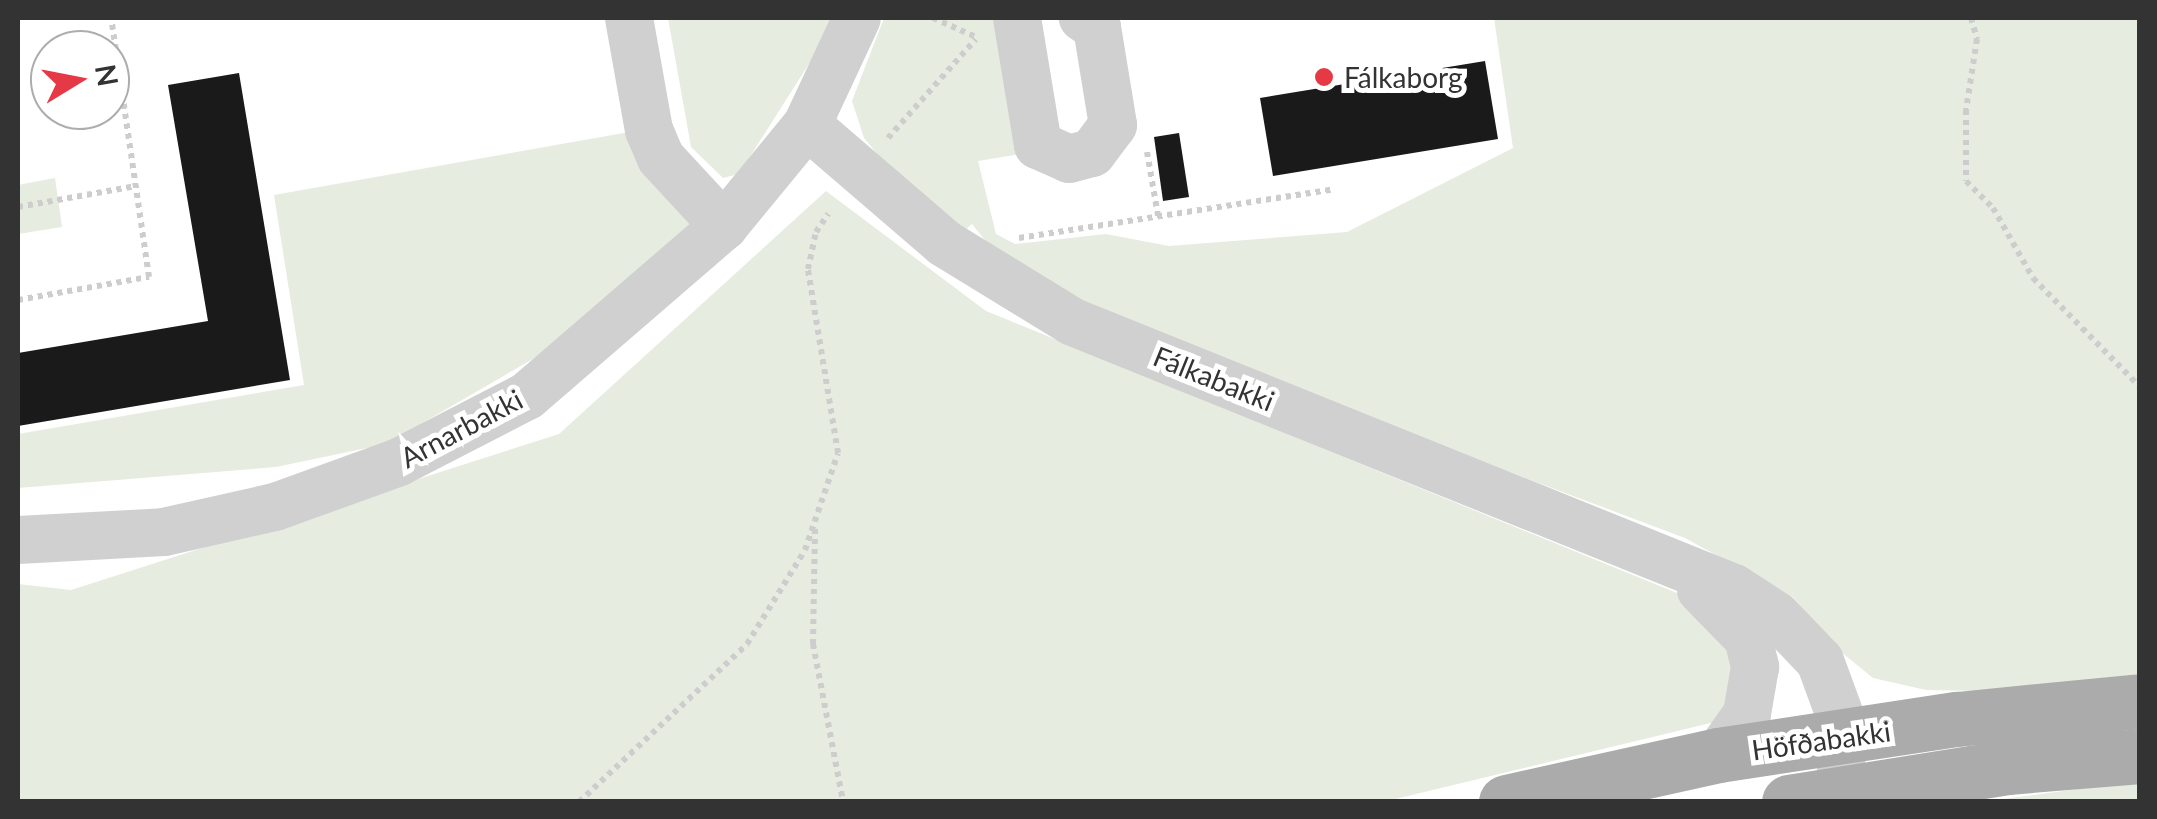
<!DOCTYPE html>
<html>
<head>
<meta charset="utf-8">
<style>
  body { margin:0 }
  #map { position:relative; width:2157px; height:819px; overflow:hidden; background:#fff; font-family:Lato,sans-serif }
  div>[style] { position:absolute }
  .green>* { inset:0; background:#e6ecdf }
  .building>* { inset:0; background:#1a1a1a }
  .path>* { height:6px; margin-top:-3px; transform-origin:0; background:repeating-linear-gradient(90deg,#cdcdcd 0 5px,transparent 0 10px) }
  .minor>* { height:48px; margin:-24px; padding:0 24px; transform-origin:24px; border-radius:24px; background:#d0d0d0 }
  .major>* { height:55px; margin:-27.5px; padding:0 27.5px; transform-origin:27.5px; border-radius:27.5px; background:#ababab }
  .dots>* { width:28px; height:28px; translate:-50% -50%; box-sizing:border-box; border:5px solid #fff; border-radius:50% }
  span { translate:-50% -50%; white-space:nowrap; text-align:center; line-height:1.15; -webkit-text-stroke:10px #fff; paint-order:stroke }
  .poi-label { font-size:28px; color:#333 }
  .left { translate:0 -50%; text-align:left }
  .street-label { font-size:28px; color:#333 }
  .frame { position:absolute; inset:0; border:20px solid #333; pointer-events:none }
  .north { position:absolute; left:30px; top:30px; width:100px; height:100px; box-sizing:border-box; background:#fff; border:2px solid #adadad; border-radius:50%; rotate:80deg; font-size:28px; font-weight:700; line-height:40px; text-align:center; color:#333 }
  .north::after { content:''; display:block; margin:auto; width:35px; height:45px; background:#e63946; clip-path:polygon(50% 0,100% 100%,50% 72%,0 100%) }
</style>
</head>
<body>
<div id="map">
  <div class="green">
    <i style="clip-path:polygon(668px 18px,838px 18px,739px 174px,723px 178px,691px 147px)"></i>
    <i style="clip-path:polygon(884px 18px,1008px 18px,1028px 153px,978px 161px,996px 234px,1015px 244px,1106px 234px,1169px 246px,1347px 232px,1513px 148px,1494px 18px,2139px 18px,2139px 674px,1985px 691px,1926px 690px,1873px 678px,1830px 643px,1794px 598px,1685px 538px,1081px 311px,1000px 259px,972px 224px,964px 231px,907px 190px,864px 138px,852px 101px)"></i>
    <i style="clip-path:polygon(635px 131px,694px 225px,557px 345px,386px 444px,276px 467px,18px 488px,18px 434px,304px 385px,274px 195px)"></i>
    <i style="clip-path:polygon(55px 178px,62px 227px,18px 234px,18px 185px)"></i>
    <i style="clip-path:polygon(826px 191px,986px 311px,1677px 593px,1714px 621px,1733px 654px,1735px 692px,1719px 721px,1387px 801px,18px 802px,18px 584px,71px 590px,559px 434px)"></i>
    <i style="clip-path:polygon(2139px 782px,2139px 801px,1981px 802px,2078px 789px)"></i>
  </div>
  <div class="building">
    <i style="clip-path:polygon(1485px 61px,1498px 139px,1273px 176px,1260px 98px)"></i>
    <i style="clip-path:polygon(239px 73px,290px 380px,18px 426px,18px 353px,208px 321px,168px 85px)"></i>
    <i style="clip-path:polygon(1179px 133px,1189px 197px,1163px 201px,1154px 137px)"></i>
  </div>
  <div class="path">
    <i style="left:933px;top:18px;width:47px;rotate:23.8deg"></i>
    <i style="left:1971px;top:18px;width:22px;rotate:74deg"></i>
    <i style="left:1977px;top:39px;width:72px;rotate:98.8deg"></i>
    <i style="left:1966px;top:110px;width:71px;rotate:90deg"></i>
    <i style="left:1966px;top:181px;width:38px;rotate:45deg"></i>
    <i style="left:1993px;top:208px;width:81px;rotate:60.3deg"></i>
    <i style="left:2033px;top:278px;width:153px;rotate:45.5deg"></i>
    <i style="left:888px;top:138px;width:132px;rotate:-48.4deg"></i>
    <i style="left:1147px;top:152px;width:65px;rotate:80.2deg"></i>
    <i style="left:18px;top:207px;width:120px;rotate:-10.1deg"></i>
    <i style="left:1019px;top:238px;width:319px;rotate:-8.8deg"></i>
    <i style="left:18px;top:300px;width:133px;rotate:-10deg"></i>
    <i style="left:149px;top:277px;width:262px;rotate:-98.3deg"></i>
    <i style="left:815px;top:529px;width:115px;rotate:91deg"></i>
    <i style="left:813px;top:644px;width:161px;rotate:79.2deg"></i>
    <i style="left:579px;top:802px;width:231px;rotate:-43.2deg"></i>
    <i style="left:747px;top:644px;width:110px;rotate:-58.3deg"></i>
    <i style="left:805px;top:550px;width:102px;rotate:-71.2deg"></i>
    <i style="left:838px;top:453px;width:186px;rotate:-99.3deg"></i>
    <i style="left:808px;top:269px;width:38px;rotate:-78deg"></i>
    <i style="left:816px;top:232px;width:22px;rotate:-56deg"></i>
  </div>
  <div class="minor">
    <i style="left:629px;top:18px;width:114px;rotate:79.9deg"></i>
    <i style="left:649px;top:130px;width:30px;rotate:67deg"></i>
    <i style="left:661px;top:158px;width:93px;rotate:47.2deg"></i>
    <i style="left:1017px;top:18px;width:129px;rotate:80.6deg"></i>
    <i style="left:1038px;top:145px;width:34px;rotate:24deg"></i>
    <i style="left:1069px;top:159px;width:24px;rotate:-15deg"></i>
    <i style="left:1092px;top:153px;width:35px;rotate:-53deg"></i>
    <i style="left:1113px;top:125px;width:99px;rotate:-99.3deg"></i>
    <i style="left:1097px;top:27px;width:17px;rotate:-147deg"></i>
    <i style="left:807px;top:125px;width:181px;rotate:40.7deg"></i>
    <i style="left:944px;top:243px;width:151px;rotate:31.5deg"></i>
    <i style="left:1073px;top:322px;width:713px;rotate:21.92deg"></i>
    <i style="left:1734px;top:588px;width:51px;rotate:33.1deg"></i>
    <i style="left:1777px;top:616px;width:62px;rotate:46.3deg"></i>
    <i style="left:1820px;top:661px;width:64px;rotate:69.9deg"></i>
    <i style="left:1842px;top:721px;width:53px;rotate:91.1deg"></i>
    <i style="left:18px;top:540px;width:146px;rotate:-3.1deg"></i>
    <i style="left:164px;top:532px;width:114px;rotate:-12.7deg"></i>
    <i style="left:275px;top:507px;width:132px;rotate:-19.9deg"></i>
    <i style="left:399px;top:462px;width:144px;rotate:-27.3deg"></i>
    <i style="left:527px;top:396px;width:260px;rotate:-40.8deg"></i>
    <i style="left:724px;top:226px;width:131px;rotate:-50.6deg"></i>
    <i style="left:807px;top:125px;width:118px;rotate:-65deg"></i>
    <i style="left:1701px;top:590px;width:67px;rotate:45.6deg"></i>
    <i style="left:1748px;top:638px;width:30px;rotate:76deg"></i>
    <i style="left:1755px;top:667px;width:48px;rotate:99.7deg"></i>
    <i style="left:1747px;top:714px;width:50px;rotate:125.3deg"></i>
  </div>
  <div class="major">
    <i style="left:1506px;top:802px;width:217px;rotate:-12.5deg"></i>
    <i style="left:1718px;top:755px;width:242px;rotate:-8.6deg"></i>
    <i style="left:1957px;top:719px;width:184px;rotate:-5.6deg"></i>
    <i style="left:1789px;top:802px;width:221px;rotate:-9.1deg"></i>
    <i style="left:2007px;top:767px;width:133px;rotate:-4.7deg"></i>
  </div>
  <div class="dots">
    <i style="left:1324px;top:77px;background:#e63946"></i>
  </div>
  <div class="poi-label">
    <span class="left" style="left:1344px;top:77px">Fálkaborg</span>
  </div>
  <div class="street-label">
    <span style="left:1214px;top:378px;rotate:22deg">Fálkabakki</span>
    <span style="left:461px;top:428px;rotate:-28deg">Arnarbakki</span>
    <span style="left:1821px;top:740px;rotate:-8deg">Höfðabakki</span>
  </div>
  <div class="frame"></div>
  <div class="north">N</div>
</div>
</body>
</html>
